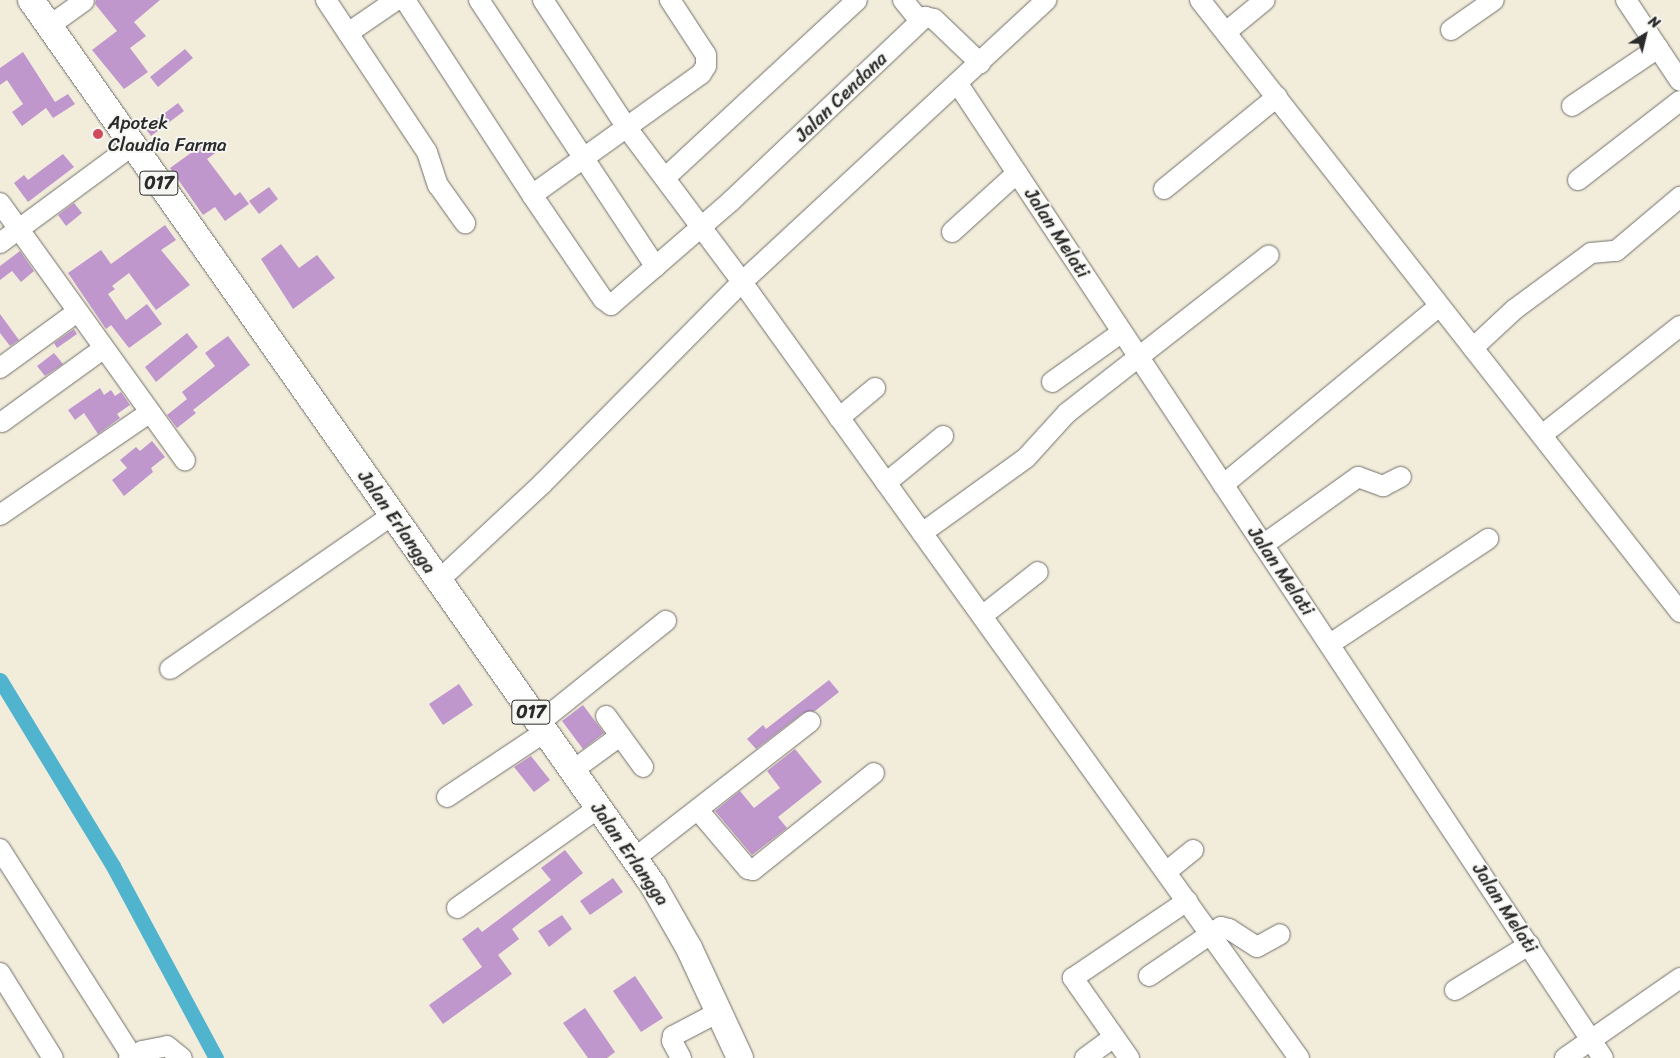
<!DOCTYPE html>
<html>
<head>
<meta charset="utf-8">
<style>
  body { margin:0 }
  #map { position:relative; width:1680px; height:1058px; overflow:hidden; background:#f2ecdb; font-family:Sriracha,sans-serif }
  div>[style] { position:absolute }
  .canal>* { height:15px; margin:-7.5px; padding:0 7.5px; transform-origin:7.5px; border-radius:7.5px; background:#50b4ce }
  .building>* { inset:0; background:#bf97cd }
  .roads { filter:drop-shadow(0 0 1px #716f69) drop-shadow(0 0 1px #716f69) }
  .minor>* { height:20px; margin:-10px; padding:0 10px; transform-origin:10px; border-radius:10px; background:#fff }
  .major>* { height:26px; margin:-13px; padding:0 13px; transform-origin:13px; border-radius:13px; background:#fff }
  .dots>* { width:14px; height:14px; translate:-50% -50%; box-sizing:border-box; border:2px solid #f6f6f2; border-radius:50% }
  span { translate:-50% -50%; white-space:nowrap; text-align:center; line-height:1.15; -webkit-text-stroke:4px #f6f6f2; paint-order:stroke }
  .shield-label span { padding:1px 4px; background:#f6f6f2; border:1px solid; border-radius:4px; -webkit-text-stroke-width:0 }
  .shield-label { font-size:18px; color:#2b2b2b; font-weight:700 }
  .street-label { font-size:19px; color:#2b2b2b }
  .poi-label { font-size:19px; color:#2b2b2b }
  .left { translate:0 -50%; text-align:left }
  .north { position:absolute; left:1620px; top:10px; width:50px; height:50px; -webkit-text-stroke:4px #f6f6f2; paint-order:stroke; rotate:36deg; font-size:14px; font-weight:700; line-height:20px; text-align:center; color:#2b2b2b }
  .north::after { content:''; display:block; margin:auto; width:18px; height:22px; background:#2b2b2b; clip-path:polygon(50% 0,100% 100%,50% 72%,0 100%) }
</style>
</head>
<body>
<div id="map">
  <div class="canal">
    <i style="left:0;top:680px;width:218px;rotate:58.7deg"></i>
    <i style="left:113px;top:866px;width:218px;rotate:61.8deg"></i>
  </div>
  <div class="building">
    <i style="clip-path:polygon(96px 0,160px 0,134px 22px,146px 36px,130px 48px,148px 72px,124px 89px,92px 50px,117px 31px,95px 4px)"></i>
    <i style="clip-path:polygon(185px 49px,193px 58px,158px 87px,150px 77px)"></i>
    <i style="clip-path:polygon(23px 52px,55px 102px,68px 94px,75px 104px,53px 118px,46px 108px,22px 126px,12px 112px,23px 104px,7px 80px,0 85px,0 68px)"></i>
    <i style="clip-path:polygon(178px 103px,184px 111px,151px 136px,145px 128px)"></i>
    <i style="clip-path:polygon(209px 140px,218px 151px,207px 159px,235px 196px,240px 192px,249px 204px,225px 221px,215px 207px,203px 215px,170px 168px)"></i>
    <i style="clip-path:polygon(63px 154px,74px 167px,28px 202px,14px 183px,24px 175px,28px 180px)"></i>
    <i style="clip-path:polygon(269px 187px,278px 199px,259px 214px,249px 201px)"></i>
    <i style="clip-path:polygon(74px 203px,82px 213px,66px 226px,58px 215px)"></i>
    <i style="clip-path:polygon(165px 225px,176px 240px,161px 250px,190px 285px,156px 310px,129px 273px,112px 286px,115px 289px,108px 294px,126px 320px,147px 304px,162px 324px,129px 348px,111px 325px,106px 329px,68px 273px,101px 250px,111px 264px)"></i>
    <i style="clip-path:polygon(281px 244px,299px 268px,317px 255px,335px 278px,293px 309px,261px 259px)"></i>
    <i style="clip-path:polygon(20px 251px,34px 271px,21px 282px,12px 271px,0 280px,0 266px)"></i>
    <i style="clip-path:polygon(0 314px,19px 340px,10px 346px,0 333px)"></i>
    <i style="clip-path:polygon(74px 329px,77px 334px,57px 348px,54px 343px)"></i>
    <i style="clip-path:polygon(187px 333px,198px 347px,156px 382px,145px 367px)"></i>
    <i style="clip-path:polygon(228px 336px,250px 365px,193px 410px,196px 413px,177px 428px,167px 415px,187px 399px,182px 392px,215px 366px,205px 353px)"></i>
    <i style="clip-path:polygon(54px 353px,63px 364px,45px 376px,37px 366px)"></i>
    <i style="clip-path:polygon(100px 388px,104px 395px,111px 390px,115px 396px,121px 392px,130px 405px,117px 414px,120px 418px,98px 434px,84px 413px,75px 420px,68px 410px)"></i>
    <i style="clip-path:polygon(152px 441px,165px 457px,151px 468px,153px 472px,124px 496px,112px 480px,127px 468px,120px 460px,136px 447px,140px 451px)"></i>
    <i style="clip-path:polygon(829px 680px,839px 692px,815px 711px,803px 713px,756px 749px,747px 739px,763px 725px,766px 729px)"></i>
    <i style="clip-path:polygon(459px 684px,473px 705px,443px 725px,429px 704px)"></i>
    <i style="clip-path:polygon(583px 705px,604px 733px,583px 749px,562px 721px)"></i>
    <i style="clip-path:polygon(795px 749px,822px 782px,778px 817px,787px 828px,752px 855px,715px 811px,740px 791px,754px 808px,780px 788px,767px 771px)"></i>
    <i style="clip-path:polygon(531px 756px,550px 780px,534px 792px,514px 767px)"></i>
    <i style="clip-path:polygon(565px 850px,583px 873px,512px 929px,519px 939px,498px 955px,512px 974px,443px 1024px,429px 1005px,482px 967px,462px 939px,478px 927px,482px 932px,551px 880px,541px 868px)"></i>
    <i style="clip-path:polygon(613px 878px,623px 892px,590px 915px,580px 901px)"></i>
    <i style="clip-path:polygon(562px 915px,572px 929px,549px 947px,538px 931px)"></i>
    <i style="clip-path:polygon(635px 976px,663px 1018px,641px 1032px,613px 991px)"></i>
    <i style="clip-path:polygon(585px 1008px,615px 1052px,607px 1058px,588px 1058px,563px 1023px)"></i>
  </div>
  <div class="roads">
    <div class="minor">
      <i style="left:326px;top:0;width:182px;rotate:56.4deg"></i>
      <i style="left:427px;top:152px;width:35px;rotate:72deg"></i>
      <i style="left:438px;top:185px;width:47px;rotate:54.6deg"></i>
      <i style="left:405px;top:0;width:233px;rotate:56.9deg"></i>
      <i style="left:532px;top:195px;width:126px;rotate:55.7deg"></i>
      <i style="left:603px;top:299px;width:10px;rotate:37deg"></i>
      <i style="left:611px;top:305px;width:157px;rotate:-40.9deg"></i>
      <i style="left:730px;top:202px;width:269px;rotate:-43.5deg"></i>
      <i style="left:925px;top:17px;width:9px;rotate:13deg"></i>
      <i style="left:934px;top:19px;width:64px;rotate:43.7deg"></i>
      <i style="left:479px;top:0;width:320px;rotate:56.5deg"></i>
      <i style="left:543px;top:0;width:153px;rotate:56.7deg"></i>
      <i style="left:627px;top:128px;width:192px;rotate:53.2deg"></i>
      <i style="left:742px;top:282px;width:955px;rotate:54.33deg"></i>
      <i style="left:903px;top:0;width:27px;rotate:51deg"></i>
      <i style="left:1200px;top:0;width:778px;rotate:51.89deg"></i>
      <i style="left:1626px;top:0;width:97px;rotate:56.3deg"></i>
      <i style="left:49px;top:26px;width:43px;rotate:-35.5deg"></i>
      <i style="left:1451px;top:30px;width:52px;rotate:-34.9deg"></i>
      <i style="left:1226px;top:32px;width:50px;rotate:-39.4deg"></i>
      <i style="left:348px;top:33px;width:58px;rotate:-34.5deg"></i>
      <i style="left:958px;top:84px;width:1168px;rotate:56.49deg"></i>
      <i style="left:1572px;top:106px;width:104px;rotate:-34deg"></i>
      <i style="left:666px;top:177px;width:260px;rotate:-42.8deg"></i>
      <i style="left:1578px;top:180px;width:129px;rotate:-37.8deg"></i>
      <i style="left:1164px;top:189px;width:146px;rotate:-39.2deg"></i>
      <i style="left:532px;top:195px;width:208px;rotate:-35.6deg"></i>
      <i style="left:701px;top:74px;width:9px;rotate:-58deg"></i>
      <i style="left:706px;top:66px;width:11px;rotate:-90deg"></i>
      <i style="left:706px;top:55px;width:66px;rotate:-123.2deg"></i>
      <i style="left:0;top:203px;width:317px;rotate:54.3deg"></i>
      <i style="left:952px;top:232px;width:88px;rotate:-42.2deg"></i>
      <i style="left:0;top:243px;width:165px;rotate:-36.4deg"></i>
      <i style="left:1473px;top:348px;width:57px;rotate:-42.9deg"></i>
      <i style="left:1515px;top:309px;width:94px;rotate:-36.4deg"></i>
      <i style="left:1591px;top:253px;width:25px;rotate:-5deg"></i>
      <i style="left:1616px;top:251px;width:84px;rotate:-40.2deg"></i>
      <i style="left:0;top:368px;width:95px;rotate:-36deg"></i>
      <i style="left:1052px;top:382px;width:86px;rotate:-35.5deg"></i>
      <i style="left:839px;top:418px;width:47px;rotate:-39.8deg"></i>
      <i style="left:2px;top:422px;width:125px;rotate:-35.9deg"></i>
      <i style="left:1542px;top:435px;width:176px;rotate:-38.3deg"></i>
      <i style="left:886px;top:483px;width:74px;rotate:-39.5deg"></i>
      <i style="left:1223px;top:485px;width:279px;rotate:-39.6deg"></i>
      <i style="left:0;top:515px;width:181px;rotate:-34.4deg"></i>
      <i style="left:922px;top:533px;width:128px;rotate:-35.8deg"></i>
      <i style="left:1026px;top:458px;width:61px;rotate:-47.7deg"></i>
      <i style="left:1067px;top:413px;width:256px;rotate:-38deg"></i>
      <i style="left:1263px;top:545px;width:117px;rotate:-35.6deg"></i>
      <i style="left:1358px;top:477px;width:27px;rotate:20deg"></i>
      <i style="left:1383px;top:486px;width:20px;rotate:-27deg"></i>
      <i style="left:438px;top:581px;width:142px;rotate:-43deg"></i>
      <i style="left:542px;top:484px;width:284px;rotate:-45.3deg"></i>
      <i style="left:742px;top:282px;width:415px;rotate:-42.8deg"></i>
      <i style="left:982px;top:616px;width:71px;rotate:-38.2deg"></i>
      <i style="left:1330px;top:644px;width:190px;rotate:-33.6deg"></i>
      <i style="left:170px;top:669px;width:270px;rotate:-34.7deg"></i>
      <i style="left:606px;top:716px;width:63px;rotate:54deg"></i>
      <i style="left:539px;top:723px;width:163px;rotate:-38.8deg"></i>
      <i style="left:572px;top:771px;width:59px;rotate:-36.1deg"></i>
      <i style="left:447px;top:797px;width:118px;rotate:-33.6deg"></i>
      <i style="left:698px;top:810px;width:77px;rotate:49.7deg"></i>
      <i style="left:748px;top:869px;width:5px;rotate:11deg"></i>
      <i style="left:753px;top:870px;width:155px;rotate:-38.7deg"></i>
      <i style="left:0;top:849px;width:246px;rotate:57.5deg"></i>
      <i style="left:635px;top:858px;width:222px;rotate:-37.9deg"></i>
      <i style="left:1166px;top:872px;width:35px;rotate:-39deg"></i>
      <i style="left:457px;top:908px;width:173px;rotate:-35.3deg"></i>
      <i style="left:0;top:973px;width:100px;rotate:58.1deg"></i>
      <i style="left:1149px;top:976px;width:87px;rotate:-34.2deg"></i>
      <i style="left:1221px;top:927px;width:8px;rotate:14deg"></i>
      <i style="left:1229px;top:929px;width:33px;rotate:33deg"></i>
      <i style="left:1257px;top:947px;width:26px;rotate:-29deg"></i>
      <i style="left:1455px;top:990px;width:87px;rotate:-31.3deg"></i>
      <i style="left:129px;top:1058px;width:15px;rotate:-28deg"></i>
      <i style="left:142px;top:1051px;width:25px;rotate:-11deg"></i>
      <i style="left:167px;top:1046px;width:19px;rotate:39deg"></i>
      <i style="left:681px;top:1058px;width:19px;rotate:-118deg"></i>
      <i style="left:672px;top:1041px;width:5px;rotate:-79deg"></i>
      <i style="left:673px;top:1036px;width:52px;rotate:-27.6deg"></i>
      <i style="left:1085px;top:1058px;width:36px;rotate:-36deg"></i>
      <i style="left:1129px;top:1058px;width:98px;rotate:-125deg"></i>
      <i style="left:1073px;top:978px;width:138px;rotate:-34deg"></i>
      <i style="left:1565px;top:1058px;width:140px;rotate:-34.8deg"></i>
    </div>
    <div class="major">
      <i style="left:31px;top:0;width:1082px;rotate:54.9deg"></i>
      <i style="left:653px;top:885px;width:73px;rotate:60.3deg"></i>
      <i style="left:689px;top:948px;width:121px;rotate:65.1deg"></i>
    </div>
  </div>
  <div class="dots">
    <i style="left:98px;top:134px;background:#d1495b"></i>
  </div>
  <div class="shield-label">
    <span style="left:159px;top:183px">017</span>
    <span style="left:531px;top:712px">017</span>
  </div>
  <div class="street-label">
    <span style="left:841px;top:97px;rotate:-44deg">Jalan Cendana</span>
    <span style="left:1057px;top:233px;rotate:57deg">Jalan Melati</span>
    <span style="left:397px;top:522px;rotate:55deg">Jalan Erlangga</span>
    <span style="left:1281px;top:571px;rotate:56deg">Jalan Melati</span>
    <span style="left:630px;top:854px;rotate:55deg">Jalan Erlangga</span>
    <span style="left:1505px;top:908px;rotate:57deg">Jalan Melati</span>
  </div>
  <div class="poi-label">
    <span class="left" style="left:108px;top:134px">Apotek<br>Claudia Farma</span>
  </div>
  <div class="north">N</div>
</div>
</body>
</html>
